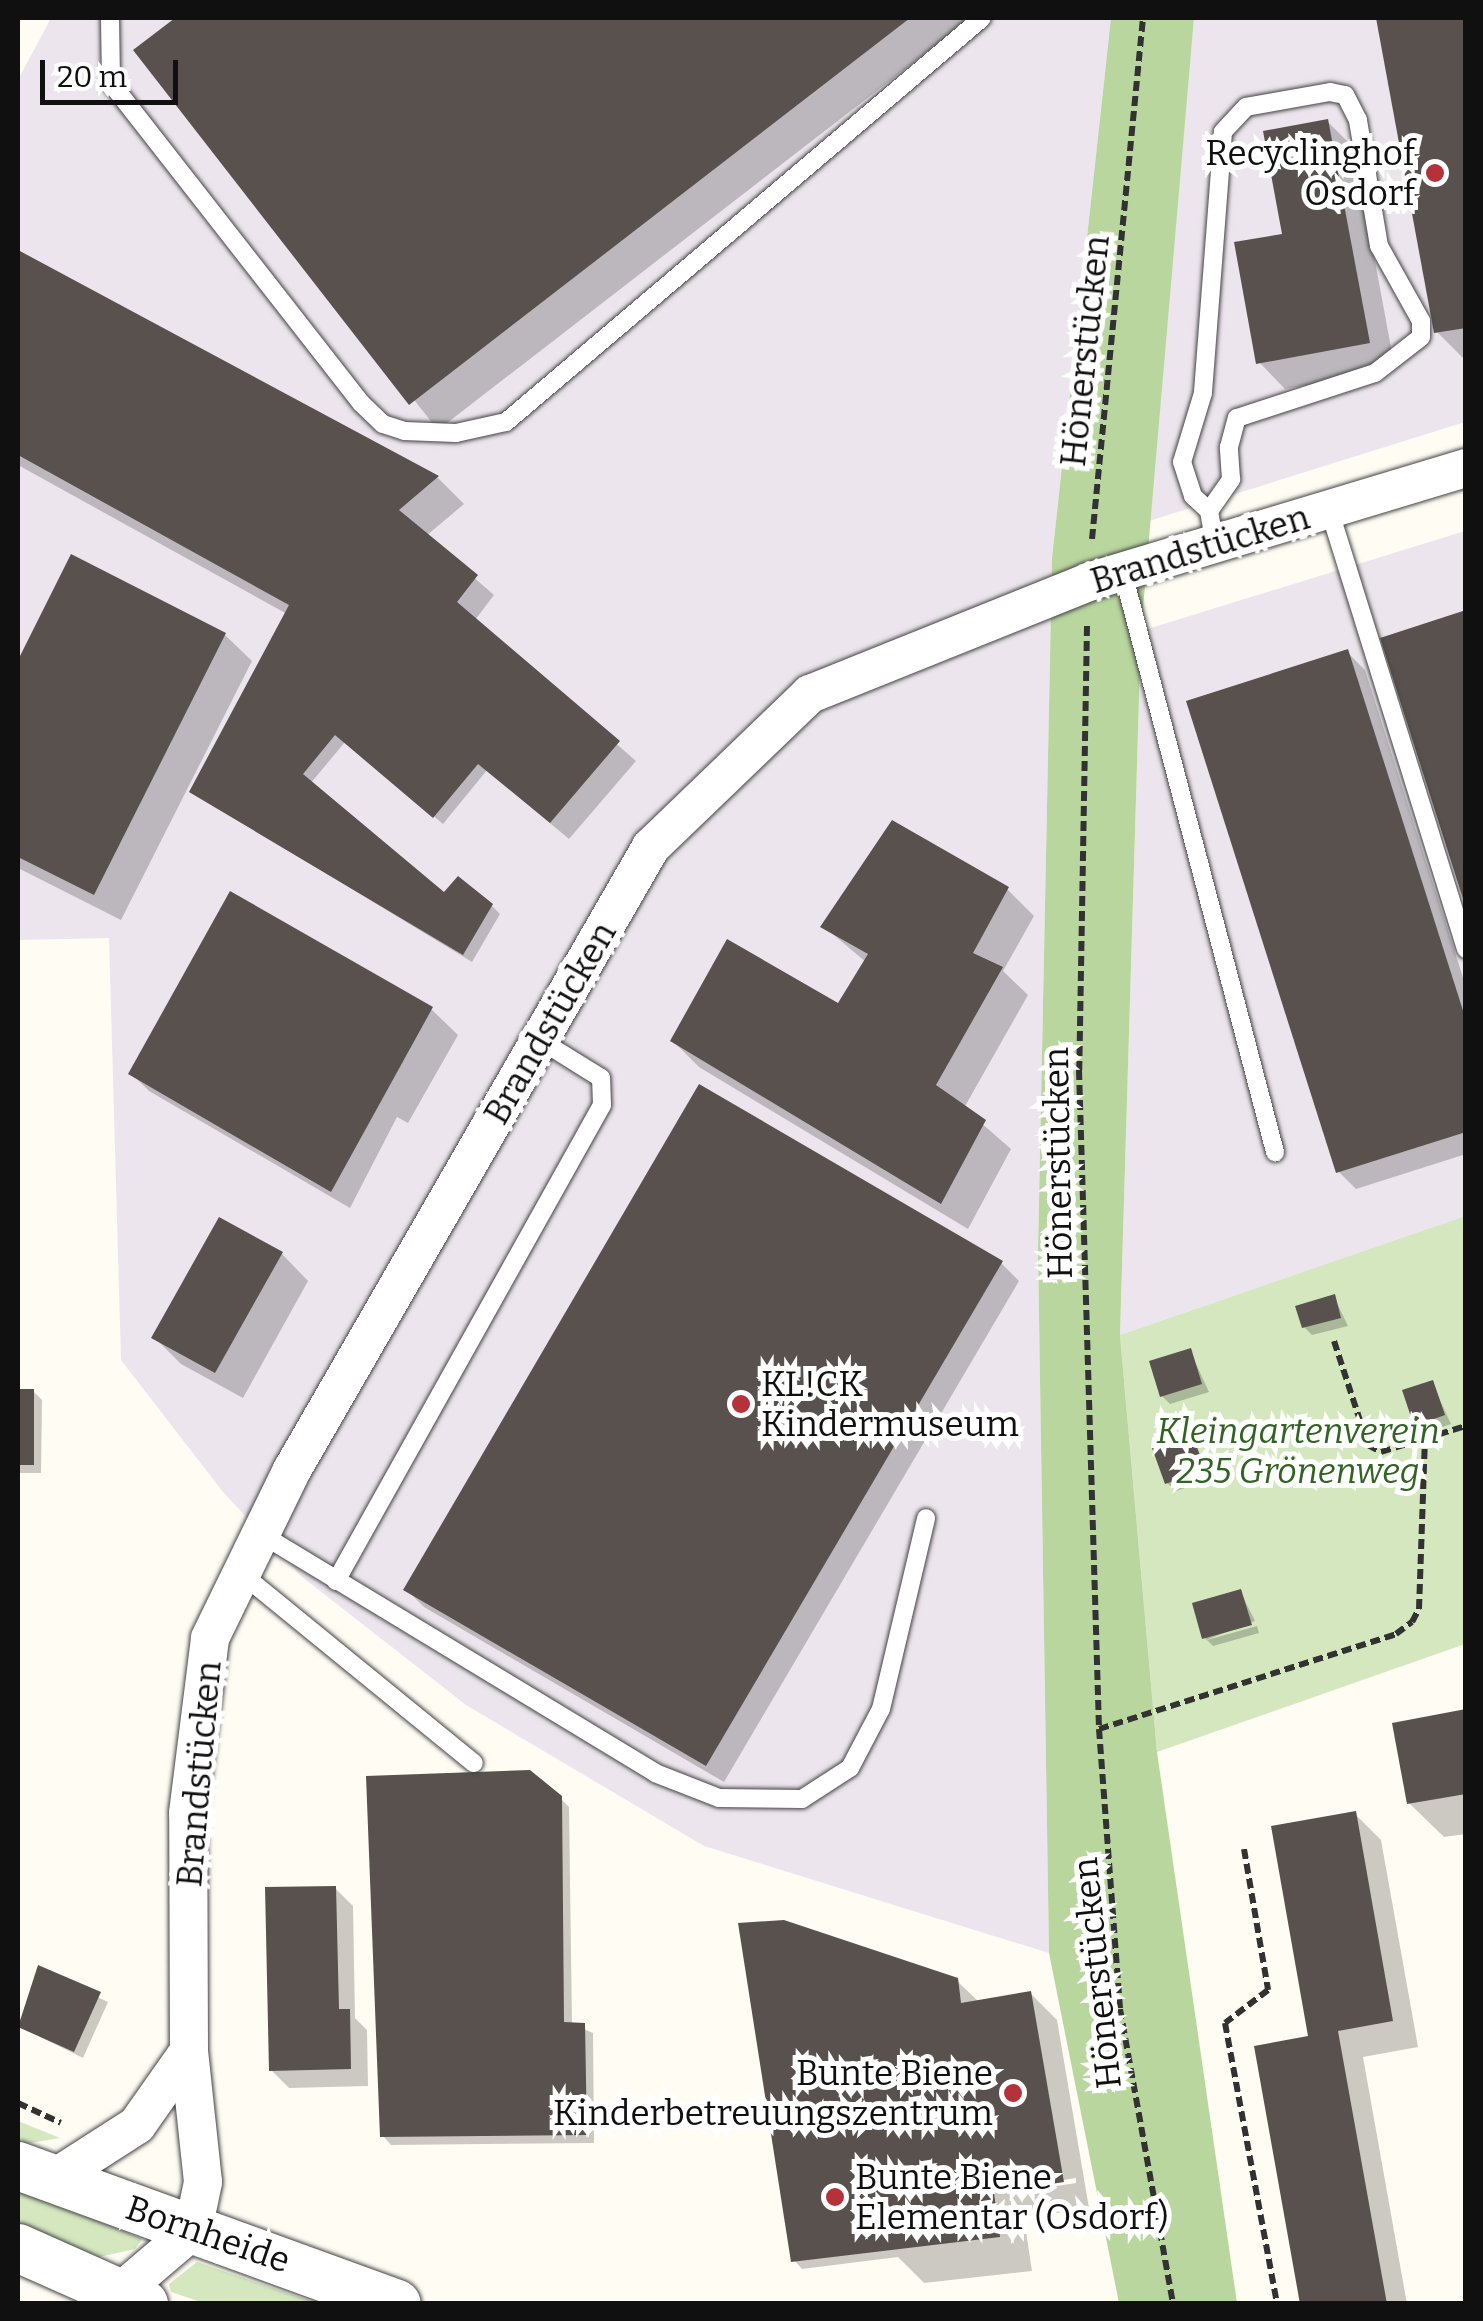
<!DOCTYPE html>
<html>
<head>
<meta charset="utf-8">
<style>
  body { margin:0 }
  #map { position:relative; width:1483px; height:2321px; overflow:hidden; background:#fefcf3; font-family:Bitter,serif }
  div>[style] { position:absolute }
  .industrial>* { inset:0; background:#ece5ed }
  .green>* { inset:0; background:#d4e7bf }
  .forest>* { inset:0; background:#b9d69f }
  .shadow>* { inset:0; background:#0003 }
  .building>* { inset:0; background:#58514d }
  .path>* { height:6px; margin-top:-3px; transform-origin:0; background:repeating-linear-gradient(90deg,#323232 0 10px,transparent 0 15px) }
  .roads { filter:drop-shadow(0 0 2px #434343) drop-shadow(0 0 2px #434343) }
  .service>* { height:18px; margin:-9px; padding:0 9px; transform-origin:9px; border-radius:9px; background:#fff }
  .minor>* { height:38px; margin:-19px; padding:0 19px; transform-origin:19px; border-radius:19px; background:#fff }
  .tertiary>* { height:48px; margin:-24px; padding:0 24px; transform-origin:24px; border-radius:24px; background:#fff }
  .dots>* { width:28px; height:28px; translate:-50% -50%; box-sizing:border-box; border:5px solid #fff; border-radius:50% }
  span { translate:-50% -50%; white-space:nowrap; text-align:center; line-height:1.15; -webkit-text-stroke:10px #fff; paint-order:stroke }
  .poi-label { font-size:35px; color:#101010 }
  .right { translate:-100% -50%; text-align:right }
  .left { translate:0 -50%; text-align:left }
  .street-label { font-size:35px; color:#101010 }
  .park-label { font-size:35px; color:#326324; font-style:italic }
  .frame { position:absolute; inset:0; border:20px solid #101010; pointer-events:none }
  .scale { position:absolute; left:40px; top:60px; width:138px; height:45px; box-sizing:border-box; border:5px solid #101010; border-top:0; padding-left:12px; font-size:30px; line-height:35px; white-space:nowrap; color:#101010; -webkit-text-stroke:8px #fff; paint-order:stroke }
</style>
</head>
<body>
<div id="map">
  <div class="industrial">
    <i style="clip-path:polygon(51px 18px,1111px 18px,1052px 558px,1038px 1252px,1049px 1953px,704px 1846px,466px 1705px,301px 1576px,223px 1492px,121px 1360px,109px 938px,18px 940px,18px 80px)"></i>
    <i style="clip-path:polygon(1194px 18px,1465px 18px,1465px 422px,1149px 521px)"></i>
    <i style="clip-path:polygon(1465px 531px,1465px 1216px,1120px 1335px,1141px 631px)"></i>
  </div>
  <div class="green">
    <i style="clip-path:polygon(1465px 1216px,1465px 1644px,1157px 1752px,1120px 1335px)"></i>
    <i style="clip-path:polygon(18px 2121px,60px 2138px,18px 2145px)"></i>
    <i style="clip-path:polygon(18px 2186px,142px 2239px,135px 2249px,99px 2257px,18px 2223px)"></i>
    <i style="clip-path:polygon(197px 2262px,317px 2303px,204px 2303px,171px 2292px,169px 2284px)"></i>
  </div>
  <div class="forest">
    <i style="clip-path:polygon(1111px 18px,1194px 18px,1141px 631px,1120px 1335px,1157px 1752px,1237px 2303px,1119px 2303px,1049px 1953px,1038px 1252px,1052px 558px)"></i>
  </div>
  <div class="shadow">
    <i style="clip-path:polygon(179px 18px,971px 18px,438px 430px,137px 51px)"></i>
    <i style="clip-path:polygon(1379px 18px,1466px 18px,1466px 361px,1437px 332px)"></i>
    <i style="clip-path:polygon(1327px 121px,1354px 148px,1395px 369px,1285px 389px,1259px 362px,1285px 236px)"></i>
    <i style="clip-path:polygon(18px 253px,438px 478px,464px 504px,426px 536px,494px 595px,475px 620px,636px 761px,569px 839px,487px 770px,443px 824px,345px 742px,310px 784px,444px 895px,492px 906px,500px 914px,472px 962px,192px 792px,287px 614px,18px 465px)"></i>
    <i style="clip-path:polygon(72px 557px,225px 635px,252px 661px,121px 920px,18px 868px,18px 665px)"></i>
    <i style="clip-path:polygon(1347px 652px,1365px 670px,1466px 987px,1466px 1154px,1356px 1189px,1338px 1171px)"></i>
    <i style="clip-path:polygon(1007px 889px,1034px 916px,1003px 971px,1028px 995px,964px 1108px,1011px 1149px,968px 1229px,699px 1067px,673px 1041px,838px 1006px,866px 962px,823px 926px)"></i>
    <i style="clip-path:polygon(431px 1009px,458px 1035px,408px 1123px,397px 1117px,350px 1208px,149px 1091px,131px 1073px)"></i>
    <i style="clip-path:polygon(282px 1254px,308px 1281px,243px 1398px,181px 1364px,154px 1337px)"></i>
    <i style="clip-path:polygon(1001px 1263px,1019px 1281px,724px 1782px,424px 1607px,406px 1589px)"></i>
    <i style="clip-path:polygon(1334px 1297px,1348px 1326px,1312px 1335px,1304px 1327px)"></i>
    <i style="clip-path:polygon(1190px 1351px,1209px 1392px,1170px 1404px,1162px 1396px)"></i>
    <i style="clip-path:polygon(1432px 1383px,1451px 1424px,1424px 1433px,1416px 1424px)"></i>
    <i style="clip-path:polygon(18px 1391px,33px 1391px,42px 1400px,41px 1473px,18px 1473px)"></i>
    <i style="clip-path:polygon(1191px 1436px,1212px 1479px,1176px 1491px,1167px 1483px)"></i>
    <i style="clip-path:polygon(1240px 1591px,1255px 1621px,1206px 1640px,1195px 1604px)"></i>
    <i style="clip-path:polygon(1257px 1626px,1259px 1633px,1213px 1646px,1207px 1640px)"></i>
    <i style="clip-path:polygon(1466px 1712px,1466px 1834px,1444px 1837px,1409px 1803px)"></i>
    <i style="clip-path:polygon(560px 1798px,569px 1807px,572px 2024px,593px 2033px,594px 2143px,391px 2145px,383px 2136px)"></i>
    <i style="clip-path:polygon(1355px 1814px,1381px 1840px,1418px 2047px,1363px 2057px,1407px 2304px,1303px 2304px,1311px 2038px)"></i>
    <i style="clip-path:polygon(335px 1888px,353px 1906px,355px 2018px,367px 2030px,368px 2086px,289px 2088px,271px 2070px)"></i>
    <i style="clip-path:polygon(39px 1969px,108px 2002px,83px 2058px,18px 2026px)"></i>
    <i style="clip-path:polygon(evenodd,956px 1980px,979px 2002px,1030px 1993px,1057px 2020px,1089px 2208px,1024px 2218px,1032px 2271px,924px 2283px,898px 2257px,802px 2269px,794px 2260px,956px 1980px,1076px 2178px,1076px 2183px,1019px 2192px,1019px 2187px,1076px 2178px)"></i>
  </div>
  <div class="building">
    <i style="clip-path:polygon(175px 18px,910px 18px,409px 405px,133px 50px)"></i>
    <i style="clip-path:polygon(1376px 18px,1466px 18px,1466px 328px,1434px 333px)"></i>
    <i style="clip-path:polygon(1328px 119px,1370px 343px,1256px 364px,1234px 242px,1282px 234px,1263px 131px)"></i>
    <i style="clip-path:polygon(18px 250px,439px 476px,399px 510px,478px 575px,457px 602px,620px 741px,550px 823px,478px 764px,433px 818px,335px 735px,303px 774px,444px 892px,458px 876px,493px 904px,463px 955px,189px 792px,289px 605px,18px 455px)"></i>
    <i style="clip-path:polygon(71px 554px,226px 633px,94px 895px,18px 857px,18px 660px)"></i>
    <i style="clip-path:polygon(1466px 610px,1466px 905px,1465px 905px,1380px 638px)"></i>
    <i style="clip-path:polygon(1348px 649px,1466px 1020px,1466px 1132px,1336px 1173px,1186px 701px)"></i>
    <i style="clip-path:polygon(892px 820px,1009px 887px,973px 953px,1003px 967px,936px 1085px,986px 1120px,941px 1204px,670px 1041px,727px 939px,838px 1003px,868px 954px,820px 927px)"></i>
    <i style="clip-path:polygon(230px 891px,433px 1007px,331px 1192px,128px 1074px)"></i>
    <i style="clip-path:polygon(699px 1084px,1003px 1261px,706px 1766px,403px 1590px)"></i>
    <i style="clip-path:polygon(219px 1217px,283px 1252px,215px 1373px,151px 1338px)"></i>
    <i style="clip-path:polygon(1335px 1294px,1341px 1318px,1302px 1328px,1295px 1306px)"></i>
    <i style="clip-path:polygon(1191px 1348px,1202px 1384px,1160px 1397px,1149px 1361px)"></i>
    <i style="clip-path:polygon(1433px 1380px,1445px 1415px,1414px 1426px,1402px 1390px)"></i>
    <i style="clip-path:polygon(18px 1389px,34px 1389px,34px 1465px,18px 1465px)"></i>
    <i style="clip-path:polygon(1192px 1433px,1205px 1470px,1165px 1484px,1152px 1448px)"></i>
    <i style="clip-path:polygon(1241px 1589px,1252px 1625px,1202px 1639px,1192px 1603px)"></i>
    <i style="clip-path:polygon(1466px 1709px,1466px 1794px,1407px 1804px,1392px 1723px)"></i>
    <i style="clip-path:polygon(530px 1770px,562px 1796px,564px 2022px,585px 2023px,587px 2135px,380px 2137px,366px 1776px)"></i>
    <i style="clip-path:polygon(1356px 1811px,1393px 2021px,1338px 2031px,1387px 2304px,1300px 2304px,1254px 2046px,1308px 2036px,1271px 1826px)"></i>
    <i style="clip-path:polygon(336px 1886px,339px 2009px,350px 2009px,351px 2069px,269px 2071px,265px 1887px)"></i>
    <i style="clip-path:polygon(784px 1920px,958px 1978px,961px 2003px,1031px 1991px,1064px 2182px,994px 2193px,1000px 2237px,791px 2262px,738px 1923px)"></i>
    <i style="clip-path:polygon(38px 1965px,101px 1992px,74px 2052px,18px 2027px)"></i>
  </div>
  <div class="path">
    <i style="left:1092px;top:539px;width:523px;rotate:-84.41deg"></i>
    <i style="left:1087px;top:626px;width:444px;rotate:91deg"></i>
    <i style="left:1079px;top:1070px;width:659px;rotate:88.26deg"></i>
    <i style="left:1099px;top:1729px;width:281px;rotate:85.7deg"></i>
    <i style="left:1120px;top:2009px;width:300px;rotate:79.8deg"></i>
    <i style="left:1334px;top:1341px;width:109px;rotate:71.9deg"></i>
    <i style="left:1368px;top:1445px;width:15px;rotate:28deg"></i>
    <i style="left:1381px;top:1452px;width:89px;rotate:-17deg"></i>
    <i style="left:1099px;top:1729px;width:312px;rotate:-17.7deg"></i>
    <i style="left:1396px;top:1634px;width:20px;rotate:-37deg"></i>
    <i style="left:1412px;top:1622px;width:15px;rotate:-62deg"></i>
    <i style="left:1419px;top:1609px;width:170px;rotate:-88deg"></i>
    <i style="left:1244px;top:1849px;width:143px;rotate:80.3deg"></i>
    <i style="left:1268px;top:1990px;width:54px;rotate:142.5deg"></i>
    <i style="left:1225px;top:2023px;width:286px;rotate:79.5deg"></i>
    <i style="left:18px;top:2103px;width:47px;rotate:24.9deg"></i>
  </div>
  <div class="roads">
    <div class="service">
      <i style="left:110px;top:18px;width:65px;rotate:89.1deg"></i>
      <i style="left:111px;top:83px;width:406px;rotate:52deg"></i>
      <i style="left:361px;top:403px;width:30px;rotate:44deg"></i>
      <i style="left:383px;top:424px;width:22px;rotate:18deg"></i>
      <i style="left:404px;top:431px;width:52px;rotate:2.2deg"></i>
      <i style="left:456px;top:433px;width:51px;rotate:-12.4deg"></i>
      <i style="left:506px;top:422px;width:624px;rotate:-40.32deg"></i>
      <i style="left:1329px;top:509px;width:461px;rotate:72.7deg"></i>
      <i style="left:1209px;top:511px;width:39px;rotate:-55deg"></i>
      <i style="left:1231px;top:479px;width:32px;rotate:-94deg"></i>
      <i style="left:1229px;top:447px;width:30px;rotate:-75deg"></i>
      <i style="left:1237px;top:418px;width:145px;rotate:-18.1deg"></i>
      <i style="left:1375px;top:373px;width:58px;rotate:-38deg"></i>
      <i style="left:1421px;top:337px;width:16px;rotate:-90deg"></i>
      <i style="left:1421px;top:321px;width:86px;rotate:-119.2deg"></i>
      <i style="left:1379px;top:246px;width:128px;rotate:-99.5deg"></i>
      <i style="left:1358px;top:120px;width:28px;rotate:-117deg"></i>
      <i style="left:1345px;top:95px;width:15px;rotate:-169deg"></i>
      <i style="left:1330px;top:92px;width:85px;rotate:169.9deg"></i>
      <i style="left:1246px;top:107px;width:34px;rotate:133deg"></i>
      <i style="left:1223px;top:132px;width:262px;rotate:94.4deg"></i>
      <i style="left:1203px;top:393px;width:72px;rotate:106.9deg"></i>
      <i style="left:1182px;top:462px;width:36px;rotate:72deg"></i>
      <i style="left:1193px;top:496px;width:22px;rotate:43deg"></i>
      <i style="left:1209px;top:511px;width:34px;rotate:80deg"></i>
      <i style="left:1123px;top:573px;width:599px;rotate:75.29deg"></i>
      <i style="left:261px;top:1534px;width:461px;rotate:31.2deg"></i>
      <i style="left:655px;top:1773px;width:69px;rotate:21.3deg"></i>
      <i style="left:719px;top:1798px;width:83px;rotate:0.7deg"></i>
      <i style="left:802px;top:1799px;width:57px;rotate:-32.9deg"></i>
      <i style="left:850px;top:1768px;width:67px;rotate:-62.3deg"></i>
      <i style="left:881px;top:1709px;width:196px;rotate:-76.7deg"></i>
      <i style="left:242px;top:1574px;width:299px;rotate:39.2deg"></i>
      <i style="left:336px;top:1581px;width:545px;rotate:-60.8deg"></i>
      <i style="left:602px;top:1105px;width:27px;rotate:-92deg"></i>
      <i style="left:601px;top:1078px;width:72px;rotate:-148.1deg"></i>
    </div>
    <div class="minor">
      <i style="left:53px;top:2179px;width:100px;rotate:-32.7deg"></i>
      <i style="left:137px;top:2125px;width:90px;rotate:-54.9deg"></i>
      <i style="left:118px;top:2294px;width:99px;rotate:-40.5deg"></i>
      <i style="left:193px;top:2230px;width:49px;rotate:-78.2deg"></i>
      <i style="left:203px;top:2182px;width:132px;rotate:-96.1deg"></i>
      <i style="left:189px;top:2051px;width:238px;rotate:-90.2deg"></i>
      <i style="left:188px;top:1813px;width:176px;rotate:-82.8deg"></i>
      <i style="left:210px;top:1638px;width:187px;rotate:-64deg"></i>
      <i style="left:292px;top:1470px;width:719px;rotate:-60.05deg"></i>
      <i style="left:651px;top:847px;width:221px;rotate:-43.9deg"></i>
      <i style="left:810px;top:694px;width:300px;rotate:-21.9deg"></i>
      <i style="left:1088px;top:582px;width:395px;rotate:-16.8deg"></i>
    </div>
    <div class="tertiary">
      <i style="left:18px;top:2166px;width:403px;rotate:20deg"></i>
      <i style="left:18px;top:2248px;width:138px;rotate:24deg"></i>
    </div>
  </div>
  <div class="dots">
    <i style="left:1435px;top:173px;background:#b6323a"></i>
    <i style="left:741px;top:1404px;background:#b6323a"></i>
    <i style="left:1013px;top:2093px;background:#b6323a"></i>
    <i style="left:835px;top:2197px;background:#b6323a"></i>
  </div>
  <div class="poi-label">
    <span class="right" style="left:1415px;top:173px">Recyclinghof<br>Osdorf</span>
    <span class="left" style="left:761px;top:1404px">KL!CK<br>Kindermuseum</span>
    <span class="right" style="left:993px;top:2093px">Bunte Biene<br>Kinderbetreuungszentrum</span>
    <span class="left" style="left:855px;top:2197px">Bunte Biene<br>Elementar (Osdorf)</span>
  </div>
  <div class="street-label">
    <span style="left:1085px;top:351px;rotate:-84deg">Hönerstücken</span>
    <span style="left:1200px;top:549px;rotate:-17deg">Brandstücken</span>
    <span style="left:550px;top:1023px;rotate:-60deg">Brandstücken</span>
    <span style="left:1058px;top:1163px;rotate:-91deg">Hönerstücken</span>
    <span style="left:199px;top:1774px;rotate:-85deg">Brandstücken</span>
    <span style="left:1097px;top:1973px;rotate:-96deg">Hönerstücken</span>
    <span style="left:208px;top:2234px;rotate:19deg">Bornheide</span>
  </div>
  <div class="park-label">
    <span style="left:1298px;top:1451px">Kleingartenverein<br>235 Grönenweg</span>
  </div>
  <div class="frame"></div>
  <div class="scale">20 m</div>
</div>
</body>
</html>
